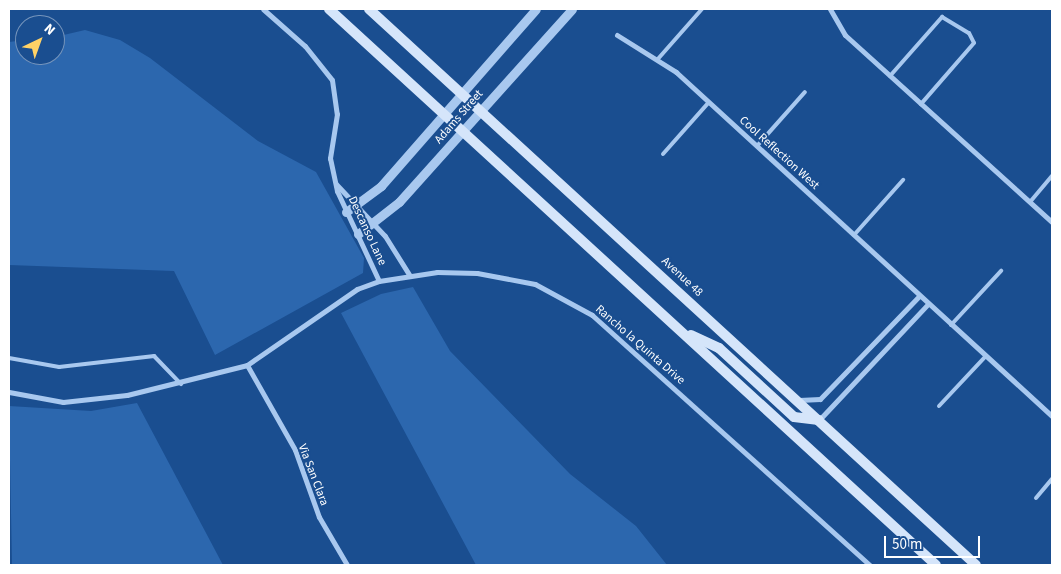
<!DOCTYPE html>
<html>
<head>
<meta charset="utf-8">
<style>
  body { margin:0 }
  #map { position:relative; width:1061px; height:574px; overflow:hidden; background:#1a4e90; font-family:"Source Sans 3",sans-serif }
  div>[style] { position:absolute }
  .green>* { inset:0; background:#2c67ae }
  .service>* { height:4px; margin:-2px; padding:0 2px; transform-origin:2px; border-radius:2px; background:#a8c8ef }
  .minor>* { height:5px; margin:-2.5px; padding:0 2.5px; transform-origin:2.5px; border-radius:2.5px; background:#a8c8ef }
  .tertiary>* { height:9px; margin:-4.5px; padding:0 4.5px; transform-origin:4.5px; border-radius:4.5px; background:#a8c8ef }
  .secondary>* { height:10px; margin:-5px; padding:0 5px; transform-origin:5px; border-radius:5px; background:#d5e5fa }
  span { translate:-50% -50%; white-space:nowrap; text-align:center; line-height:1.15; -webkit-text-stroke:4px #1a4e90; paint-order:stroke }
  .street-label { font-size:12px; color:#fff }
  .frame { position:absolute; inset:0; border:10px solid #fff; pointer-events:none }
  .north { position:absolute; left:15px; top:15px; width:50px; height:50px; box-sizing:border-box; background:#1a4e90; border:1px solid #7695bc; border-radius:50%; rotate:42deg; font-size:14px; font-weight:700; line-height:20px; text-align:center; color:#fff }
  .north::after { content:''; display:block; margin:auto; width:18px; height:22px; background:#ffd266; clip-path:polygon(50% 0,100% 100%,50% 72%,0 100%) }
  .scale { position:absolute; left:884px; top:536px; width:96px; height:22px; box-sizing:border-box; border:2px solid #fff; border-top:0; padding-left:6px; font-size:15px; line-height:18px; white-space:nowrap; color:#fff; -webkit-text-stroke:4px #1a4e90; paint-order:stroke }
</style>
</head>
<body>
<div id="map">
  <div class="green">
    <i style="clip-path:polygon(85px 30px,120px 40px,150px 58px,258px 141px,316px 172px,364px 258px,363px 273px,215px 355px,174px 271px,9px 265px,9px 42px,25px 40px,25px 55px,55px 55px,55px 37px)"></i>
    <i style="clip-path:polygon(413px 287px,450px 351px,570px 474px,636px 526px,667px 565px,476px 565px,341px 313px,381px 294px)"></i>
    <i style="clip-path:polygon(137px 403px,223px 565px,12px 565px,9px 406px,91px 411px)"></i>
  </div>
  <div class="service">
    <i style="left:657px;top:60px;width:68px;rotate:-48.6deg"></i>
    <i style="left:890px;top:76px;width:79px;rotate:-48.6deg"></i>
    <i style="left:942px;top:17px;width:31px;rotate:31deg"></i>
    <i style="left:969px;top:33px;width:11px;rotate:63deg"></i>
    <i style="left:974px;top:43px;width:81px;rotate:131deg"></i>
    <i style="left:757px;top:146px;width:72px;rotate:-48.4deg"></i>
    <i style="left:663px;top:154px;width:69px;rotate:-48.5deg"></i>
    <i style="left:1030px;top:202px;width:34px;rotate:-50deg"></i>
    <i style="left:854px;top:235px;width:74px;rotate:-48.3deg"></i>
    <i style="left:951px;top:325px;width:74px;rotate:-47.2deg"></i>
    <i style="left:9px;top:358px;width:51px;rotate:10.2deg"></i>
    <i style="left:59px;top:367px;width:96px;rotate:-6.6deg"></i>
    <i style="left:154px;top:356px;width:39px;rotate:46deg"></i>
    <i style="left:939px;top:406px;width:69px;rotate:-46.8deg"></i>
    <i style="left:1036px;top:498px;width:25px;rotate:-50deg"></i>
  </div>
  <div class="minor">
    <i style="left:263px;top:9px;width:56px;rotate:41.4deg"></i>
    <i style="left:305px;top:46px;width:43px;rotate:51.5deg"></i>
    <i style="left:332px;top:80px;width:34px;rotate:82deg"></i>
    <i style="left:337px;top:114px;width:45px;rotate:99deg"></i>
    <i style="left:330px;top:158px;width:34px;rotate:78deg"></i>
    <i style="left:337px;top:191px;width:99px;rotate:65deg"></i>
    <i style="left:830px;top:9px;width:30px;rotate:60deg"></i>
    <i style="left:845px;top:35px;width:279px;rotate:42.1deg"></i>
    <i style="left:617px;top:35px;width:70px;rotate:32.1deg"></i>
    <i style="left:676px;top:72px;width:510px;rotate:42.46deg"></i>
    <i style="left:336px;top:184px;width:71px;rotate:46.7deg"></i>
    <i style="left:385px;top:236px;width:47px;rotate:58deg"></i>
    <i style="left:247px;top:365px;width:98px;rotate:60.5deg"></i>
    <i style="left:295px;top:450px;width:71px;rotate:70.3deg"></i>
    <i style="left:319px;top:517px;width:56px;rotate:59.7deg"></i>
    <i style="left:9px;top:392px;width:55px;rotate:10.5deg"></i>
    <i style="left:63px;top:402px;width:64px;rotate:-6.2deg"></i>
    <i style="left:127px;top:395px;width:124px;rotate:-14deg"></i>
    <i style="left:247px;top:365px;width:134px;rotate:-34.6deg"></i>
    <i style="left:357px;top:289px;width:23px;rotate:-20deg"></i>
    <i style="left:379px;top:281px;width:59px;rotate:-8.8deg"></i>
    <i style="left:437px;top:272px;width:40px;rotate:1.4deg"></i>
    <i style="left:477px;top:273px;width:59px;rotate:10.7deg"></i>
    <i style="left:535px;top:284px;width:65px;rotate:28.5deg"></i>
    <i style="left:592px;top:315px;width:374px;rotate:42deg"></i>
    <i style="left:799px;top:400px;width:21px;rotate:-3deg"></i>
    <i style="left:820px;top:399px;width:143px;rotate:-46.1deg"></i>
    <i style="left:819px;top:420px;width:159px;rotate:-46.8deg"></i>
  </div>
  <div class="tertiary">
    <i style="left:346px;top:212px;width:44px;rotate:-36.6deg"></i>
    <i style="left:381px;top:186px;width:235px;rotate:-48.8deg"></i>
    <i style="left:358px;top:234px;width:52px;rotate:-38deg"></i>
    <i style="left:399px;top:202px;width:259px;rotate:-48.1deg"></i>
  </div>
  <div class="secondary">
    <i style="left:329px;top:9px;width:823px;rotate:42.49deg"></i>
    <i style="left:369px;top:9px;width:823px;rotate:42.49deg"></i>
    <i style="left:691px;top:335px;width:31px;rotate:25deg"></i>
    <i style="left:719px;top:348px;width:102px;rotate:42.6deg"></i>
    <i style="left:794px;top:417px;width:25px;rotate:7deg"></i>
  </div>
  <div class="street-label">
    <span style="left:459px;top:117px;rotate:-49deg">Adams Street</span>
    <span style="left:779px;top:153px;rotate:42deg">Cool Reflection West</span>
    <span style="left:367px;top:231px;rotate:65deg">Descanso Lane</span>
    <span style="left:682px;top:277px;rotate:43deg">Avenue 48</span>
    <span style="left:640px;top:345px;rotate:41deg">Rancho la Quinta Drive</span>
    <span style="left:313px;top:475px;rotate:69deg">Via San Clara</span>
  </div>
  <div class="frame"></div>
  <div class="north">N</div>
  <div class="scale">50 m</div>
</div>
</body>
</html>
